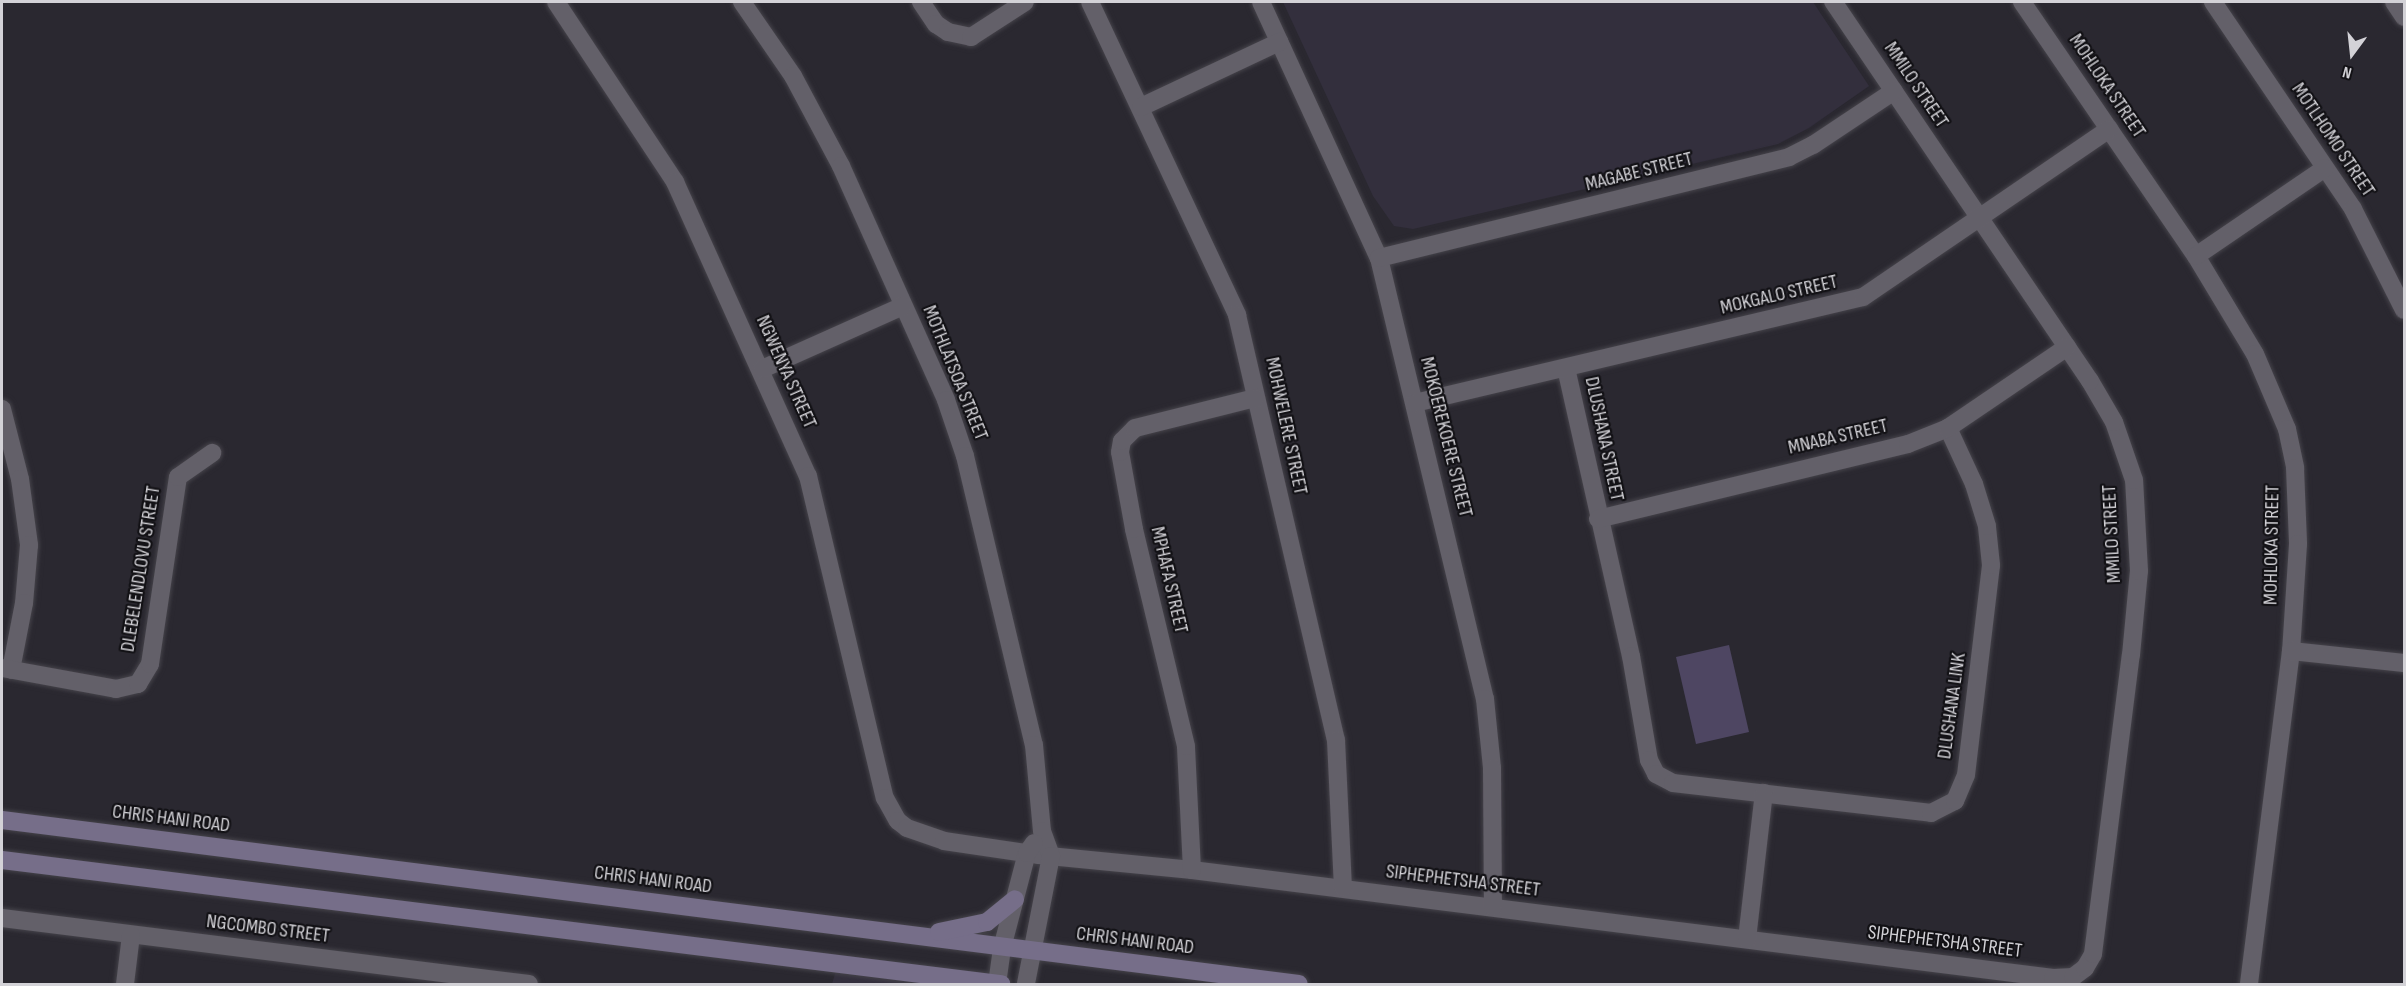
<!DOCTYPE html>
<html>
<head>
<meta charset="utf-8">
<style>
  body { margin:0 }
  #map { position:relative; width:2406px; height:986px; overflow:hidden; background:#2a2830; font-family:"Sofia Sans Condensed",sans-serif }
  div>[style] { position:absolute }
  .built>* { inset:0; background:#332f3d }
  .green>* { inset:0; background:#4e4662 }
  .roads { filter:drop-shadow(0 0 2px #45434a) drop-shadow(0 0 2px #45434a) }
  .street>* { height:18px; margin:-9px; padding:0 9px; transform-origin:9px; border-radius:9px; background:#636069 }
  .secondary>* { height:18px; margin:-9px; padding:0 9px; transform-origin:9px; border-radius:9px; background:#766e89 }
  span { translate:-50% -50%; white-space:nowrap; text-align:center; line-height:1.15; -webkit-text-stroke:4.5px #121115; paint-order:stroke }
  .street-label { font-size:20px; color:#d3d2d7 }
  .frame { position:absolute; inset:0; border:3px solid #d3d2d7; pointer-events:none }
  .north { position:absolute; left:2322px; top:24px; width:60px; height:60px; -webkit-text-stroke:4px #121115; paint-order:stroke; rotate:195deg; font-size:16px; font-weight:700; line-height:24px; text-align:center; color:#d3d2d7 }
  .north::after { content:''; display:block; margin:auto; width:21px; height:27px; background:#d3d2d7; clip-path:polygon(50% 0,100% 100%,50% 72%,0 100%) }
</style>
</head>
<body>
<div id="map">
  <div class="built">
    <i style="clip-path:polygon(1283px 2px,1813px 2px,1869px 86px,1809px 128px,1778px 144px,1413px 229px,1394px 226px,1373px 196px)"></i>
    <i style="clip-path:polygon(836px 970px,954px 984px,832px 984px)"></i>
  </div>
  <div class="green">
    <i style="clip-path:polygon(1729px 645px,1749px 732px,1696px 744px,1676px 657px)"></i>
  </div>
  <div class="roads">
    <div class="street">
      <i style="left:556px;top:2px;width:216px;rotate:56.5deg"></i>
      <i style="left:675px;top:182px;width:323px;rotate:65.7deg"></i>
      <i style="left:808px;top:476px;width:331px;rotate:76.6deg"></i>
      <i style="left:885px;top:798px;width:26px;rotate:61deg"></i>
      <i style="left:898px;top:821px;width:11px;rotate:38deg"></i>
      <i style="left:907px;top:828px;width:39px;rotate:19deg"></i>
      <i style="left:944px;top:841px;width:96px;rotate:8.4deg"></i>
      <i style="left:1039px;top:855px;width:154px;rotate:5.6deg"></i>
      <i style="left:1192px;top:870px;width:868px;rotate:7.15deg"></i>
      <i style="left:2053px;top:978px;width:20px;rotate:-3deg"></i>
      <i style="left:2073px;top:977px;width:15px;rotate:-37deg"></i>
      <i style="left:2085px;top:968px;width:16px;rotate:-60deg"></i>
      <i style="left:2093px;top:954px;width:301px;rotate:-82.8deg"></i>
      <i style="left:2131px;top:655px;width:84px;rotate:-84.6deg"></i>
      <i style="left:2139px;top:571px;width:91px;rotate:-93.1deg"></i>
      <i style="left:2134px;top:480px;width:61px;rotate:-109deg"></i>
      <i style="left:2114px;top:422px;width:48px;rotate:-120.3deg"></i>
      <i style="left:2090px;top:381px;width:458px;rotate:-124.1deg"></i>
      <i style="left:742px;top:2px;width:90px;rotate:55.4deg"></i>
      <i style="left:793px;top:76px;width:102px;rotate:61.9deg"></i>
      <i style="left:841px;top:166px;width:256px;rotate:65.8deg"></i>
      <i style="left:946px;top:400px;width:59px;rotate:71.3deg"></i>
      <i style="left:965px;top:456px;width:297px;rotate:76.6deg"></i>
      <i style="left:1034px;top:745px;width:86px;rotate:84.7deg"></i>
      <i style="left:1042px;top:831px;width:27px;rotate:70deg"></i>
      <i style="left:1051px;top:856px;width:130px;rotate:101.1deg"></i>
      <i style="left:921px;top:2px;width:27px;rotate:56deg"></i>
      <i style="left:936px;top:24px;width:14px;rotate:34deg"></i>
      <i style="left:948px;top:32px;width:24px;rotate:12deg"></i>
      <i style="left:971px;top:37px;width:64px;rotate:-32.9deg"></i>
      <i style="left:1090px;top:2px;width:346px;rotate:64.8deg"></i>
      <i style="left:1237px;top:315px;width:436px;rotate:76.9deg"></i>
      <i style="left:1336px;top:740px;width:148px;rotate:87.3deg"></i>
      <i style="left:1261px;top:2px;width:282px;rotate:65.3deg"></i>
      <i style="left:1379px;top:258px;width:454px;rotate:76.5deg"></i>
      <i style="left:1485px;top:699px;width:69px;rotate:84.2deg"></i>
      <i style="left:1492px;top:768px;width:139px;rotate:89.6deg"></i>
      <i style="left:2022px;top:2px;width:308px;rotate:55.6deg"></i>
      <i style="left:2196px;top:256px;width:114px;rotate:59deg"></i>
      <i style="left:2255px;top:354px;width:82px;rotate:66.9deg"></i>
      <i style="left:2287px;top:429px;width:40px;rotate:78deg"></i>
      <i style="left:2295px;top:468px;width:76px;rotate:87.7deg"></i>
      <i style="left:2298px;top:544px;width:107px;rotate:93.7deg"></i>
      <i style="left:2291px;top:651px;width:336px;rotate:97.2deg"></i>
      <i style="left:2213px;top:2px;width:250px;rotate:55.9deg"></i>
      <i style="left:2353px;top:209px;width:113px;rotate:63.2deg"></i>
      <i style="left:2394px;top:2px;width:18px;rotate:56deg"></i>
      <i style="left:1141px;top:107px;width:153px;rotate:-25.2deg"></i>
      <i style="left:2196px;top:256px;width:156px;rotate:-34.3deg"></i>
      <i style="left:1379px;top:258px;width:422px;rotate:-13.8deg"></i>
      <i style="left:1789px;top:157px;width:27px;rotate:-27deg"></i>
      <i style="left:1813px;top:145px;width:97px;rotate:-33.7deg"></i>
      <i style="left:1566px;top:368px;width:295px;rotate:77.3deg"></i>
      <i style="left:1631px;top:656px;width:106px;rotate:80.2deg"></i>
      <i style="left:1649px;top:760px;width:16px;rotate:63deg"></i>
      <i style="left:1656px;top:774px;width:19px;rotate:28deg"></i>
      <i style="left:1673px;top:783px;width:260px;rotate:6.6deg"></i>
      <i style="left:1931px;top:813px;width:27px;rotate:-27deg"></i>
      <i style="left:1955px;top:801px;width:28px;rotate:-67deg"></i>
      <i style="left:1966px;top:775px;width:211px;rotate:-83.2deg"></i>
      <i style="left:1991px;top:565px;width:39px;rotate:-96deg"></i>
      <i style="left:1987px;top:526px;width:44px;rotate:-107.2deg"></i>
      <i style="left:1974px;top:484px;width:62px;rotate:-114.9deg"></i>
      <i style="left:762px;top:369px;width:154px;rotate:-24.1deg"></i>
      <i style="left:1415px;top:403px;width:460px;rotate:-13.3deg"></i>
      <i style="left:1863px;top:297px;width:298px;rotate:-34.3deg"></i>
      <i style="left:2px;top:409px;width:72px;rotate:75.6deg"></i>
      <i style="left:20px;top:479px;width:67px;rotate:82.2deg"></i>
      <i style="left:29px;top:545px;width:58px;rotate:94.9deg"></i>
      <i style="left:24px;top:603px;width:68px;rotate:101deg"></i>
      <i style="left:1598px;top:519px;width:319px;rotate:-13.6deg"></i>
      <i style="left:1908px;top:444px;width:43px;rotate:-21.8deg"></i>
      <i style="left:1948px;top:428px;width:144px;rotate:-34.2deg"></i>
      <i style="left:2291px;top:651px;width:114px;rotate:6.1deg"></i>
      <i style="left:2px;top:668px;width:116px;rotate:10.4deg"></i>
      <i style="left:116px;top:689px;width:23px;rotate:-13deg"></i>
      <i style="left:138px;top:684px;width:23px;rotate:-59deg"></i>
      <i style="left:150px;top:664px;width:189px;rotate:-81.5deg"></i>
      <i style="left:178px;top:477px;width:42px;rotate:-35.2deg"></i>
      <i style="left:1192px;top:870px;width:124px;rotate:-92.8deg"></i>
      <i style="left:1186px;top:746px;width:223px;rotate:-103.5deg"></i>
      <i style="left:1134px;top:529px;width:78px;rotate:-100.3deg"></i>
      <i style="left:1120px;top:452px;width:11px;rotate:-80deg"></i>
      <i style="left:1122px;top:441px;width:18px;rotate:-45deg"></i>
      <i style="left:1135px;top:428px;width:124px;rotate:-14deg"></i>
      <i style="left:2px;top:918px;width:531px;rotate:7.14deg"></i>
      <i style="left:1747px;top:939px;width:147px;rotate:-83.4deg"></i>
      <i style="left:125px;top:984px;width:49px;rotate:-83deg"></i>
      <i style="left:997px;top:984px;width:36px;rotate:-82deg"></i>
      <i style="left:1002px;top:948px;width:98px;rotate:-75.3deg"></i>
      <i style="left:1027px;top:853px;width:12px;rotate:-55deg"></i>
    </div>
    <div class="secondary">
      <i style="left:2px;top:820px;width:1307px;rotate:7.21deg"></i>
      <i style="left:2px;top:860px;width:1007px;rotate:7.08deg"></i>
      <i style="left:939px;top:932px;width:49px;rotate:-11.8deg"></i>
      <i style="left:987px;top:922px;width:36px;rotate:-39deg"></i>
    </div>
  </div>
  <div class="street-label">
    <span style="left:1916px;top:85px;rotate:56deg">MMILO STREET</span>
    <span style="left:2107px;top:86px;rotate:56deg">MOHLOKA STREET</span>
    <span style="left:2333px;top:140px;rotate:56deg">MOTLHOMO STREET</span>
    <span style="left:1639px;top:172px;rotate:-14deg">MAGABE STREET</span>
    <span style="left:1779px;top:295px;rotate:-13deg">MOKGALO STREET</span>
    <span style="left:786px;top:372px;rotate:66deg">NGWENYA STREET</span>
    <span style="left:955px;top:373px;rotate:68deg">MOTHLATSOA STREET</span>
    <span style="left:1286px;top:426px;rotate:78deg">MOHWELERE STREET</span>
    <span style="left:1446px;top:437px;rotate:76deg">MOKOEREKOERE STREET</span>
    <span style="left:1838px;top:437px;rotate:-13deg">MNABA STREET</span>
    <span style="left:1604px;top:439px;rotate:78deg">DLUSHANA STREET</span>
    <span style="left:2112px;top:534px;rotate:-93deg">MMILO STREET</span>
    <span style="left:2272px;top:545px;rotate:-89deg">MOHLOKA STREET</span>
    <span style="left:141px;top:569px;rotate:-81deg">DLEBELENDLOVU STREET</span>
    <span style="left:1169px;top:580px;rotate:77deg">MPHAFA STREET</span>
    <span style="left:1952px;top:706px;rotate:-82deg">DLUSHANA LINK</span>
    <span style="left:171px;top:819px;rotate:7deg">CHRIS HANI ROAD</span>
    <span style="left:653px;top:880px;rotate:7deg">CHRIS HANI ROAD</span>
    <span style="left:1463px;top:881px;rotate:7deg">SIPHEPHETSHA STREET</span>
    <span style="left:268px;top:929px;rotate:7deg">NGCOMBO STREET</span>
    <span style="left:1135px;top:941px;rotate:7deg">CHRIS HANI ROAD</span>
    <span style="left:1945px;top:942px;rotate:7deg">SIPHEPHETSHA STREET</span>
  </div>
  <div class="frame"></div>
  <div class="north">N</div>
</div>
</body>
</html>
